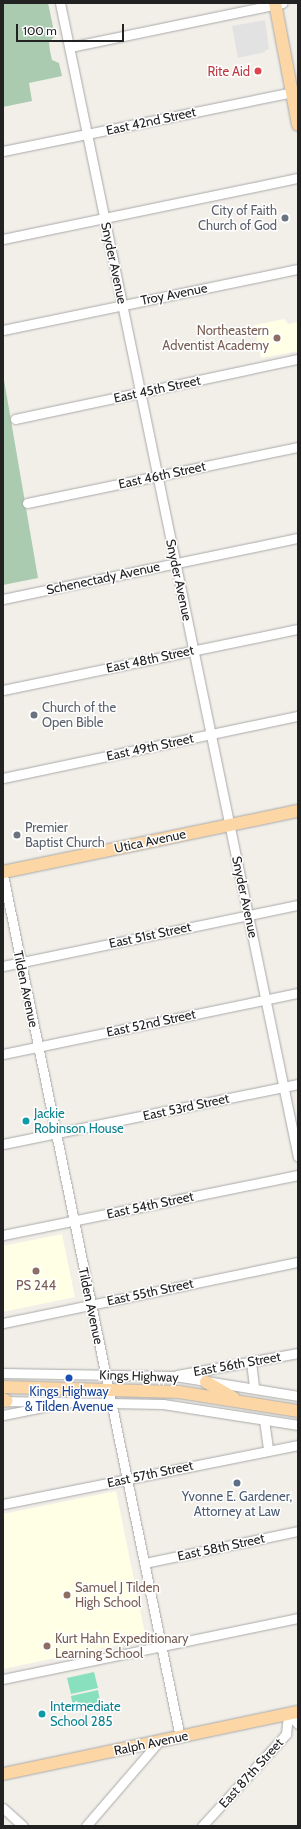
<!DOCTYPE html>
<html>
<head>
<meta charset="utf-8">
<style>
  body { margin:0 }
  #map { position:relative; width:301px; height:1829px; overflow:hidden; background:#f2efe9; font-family:Cabin,sans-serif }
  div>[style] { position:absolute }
  .education>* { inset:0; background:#ffffe5 }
  .cemetery>* { inset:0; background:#aacbaf }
  .pitch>* { inset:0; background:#88e0be }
  .parking>* { inset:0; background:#e2e2e2 }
  .roads { filter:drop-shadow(0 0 1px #a9a9a9) drop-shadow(0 0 1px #a9a9a9) }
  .minor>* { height:9px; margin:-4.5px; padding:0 4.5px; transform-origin:4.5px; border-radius:4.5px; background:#fff }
  .major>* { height:12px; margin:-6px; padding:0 6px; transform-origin:6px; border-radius:6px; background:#fcd6a4 }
  .dots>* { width:11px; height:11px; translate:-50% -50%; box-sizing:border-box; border:2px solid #fff; border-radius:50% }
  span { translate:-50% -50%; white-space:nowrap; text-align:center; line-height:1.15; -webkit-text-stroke:3px #fff; paint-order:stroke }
  .health-label { font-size:13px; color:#be3a42 }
  .right { translate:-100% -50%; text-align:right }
  .street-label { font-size:13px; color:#222 }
  .worship-label { font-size:13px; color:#5b616d }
  .left { translate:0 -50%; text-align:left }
  .education-label { font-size:13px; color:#785e54 }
  .culture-label { font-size:13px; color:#0d838f }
  .transit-label { font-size:13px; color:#164399 }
  .service-label { font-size:13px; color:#4e5e75 }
  .frame { position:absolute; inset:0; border:4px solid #222; pointer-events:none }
  .scale { position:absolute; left:16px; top:24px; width:108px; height:18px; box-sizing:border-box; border:2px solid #222; border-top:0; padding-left:5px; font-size:12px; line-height:14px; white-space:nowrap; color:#222; -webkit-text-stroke:3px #fff; paint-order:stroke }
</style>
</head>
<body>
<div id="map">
  <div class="education">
    <i style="clip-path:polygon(284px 319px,288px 324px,298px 322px,298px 351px,261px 358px,254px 325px)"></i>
    <i style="clip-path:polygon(62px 1234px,75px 1297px,3px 1312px,3px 1246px)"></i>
    <i style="clip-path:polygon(116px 1491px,146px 1639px,3px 1669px,3px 1514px)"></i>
  </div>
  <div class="cemetery">
    <i style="clip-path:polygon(3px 3px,48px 3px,55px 36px,49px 42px,50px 51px,52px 60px,59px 63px,62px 76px,29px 83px,32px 101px,3px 107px)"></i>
    <i style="clip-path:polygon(3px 374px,38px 578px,3px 585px)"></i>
  </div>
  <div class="pitch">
    <i style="clip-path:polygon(94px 1672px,98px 1688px,71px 1694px,67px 1678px)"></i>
    <i style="clip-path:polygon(98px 1690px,101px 1706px,74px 1712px,71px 1696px)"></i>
  </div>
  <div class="parking">
    <i style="clip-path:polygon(265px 20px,269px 49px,265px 50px,265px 52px,238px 58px,232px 26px)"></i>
  </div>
  <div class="roads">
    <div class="minor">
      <i style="left:60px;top:3px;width:1178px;rotate:78.35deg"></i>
      <i style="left:70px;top:47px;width:217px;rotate:-11.7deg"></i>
      <i style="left:3px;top:151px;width:301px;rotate:-11.5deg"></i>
      <i style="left:3px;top:239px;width:301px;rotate:-11.7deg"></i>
      <i style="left:3px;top:330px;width:301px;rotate:-11.7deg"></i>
      <i style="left:15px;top:419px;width:289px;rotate:-12deg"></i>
      <i style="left:27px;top:503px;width:277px;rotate:-11.7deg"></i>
      <i style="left:3px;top:599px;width:301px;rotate:-11.7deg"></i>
      <i style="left:3px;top:690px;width:301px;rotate:-11.7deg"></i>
      <i style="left:3px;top:778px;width:301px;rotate:-11.9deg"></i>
      <i style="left:3px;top:875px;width:880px;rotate:78.4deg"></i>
      <i style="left:3px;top:966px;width:301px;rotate:-11.7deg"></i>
      <i style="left:3px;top:1054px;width:301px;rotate:-11.7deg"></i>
      <i style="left:3px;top:1144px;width:301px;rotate:-11.5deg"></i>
      <i style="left:3px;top:1235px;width:301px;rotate:-11.5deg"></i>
      <i style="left:3px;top:1323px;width:301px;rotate:-11.7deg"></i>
      <i style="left:251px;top:1362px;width:26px;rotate:83deg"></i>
      <i style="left:3px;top:1373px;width:172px;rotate:1deg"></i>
      <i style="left:175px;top:1376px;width:125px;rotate:9.2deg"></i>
      <i style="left:177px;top:1375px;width:123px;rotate:-10.3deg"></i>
      <i style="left:3px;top:1401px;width:160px;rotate:1.1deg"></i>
      <i style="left:163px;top:1404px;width:137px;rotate:8.8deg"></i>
      <i style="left:3px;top:1415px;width:47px;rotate:-11.1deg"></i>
      <i style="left:264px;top:1420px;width:30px;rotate:82deg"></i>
      <i style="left:3px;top:1504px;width:301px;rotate:-11.3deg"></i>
      <i style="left:145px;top:1563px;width:156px;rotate:-11.8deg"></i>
      <i style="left:3px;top:1679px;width:301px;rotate:-11.7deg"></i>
      <i style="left:288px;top:1714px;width:14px;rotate:45deg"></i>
      <i style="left:3px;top:1808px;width:27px;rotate:42deg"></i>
      <i style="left:86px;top:1826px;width:112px;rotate:-49.3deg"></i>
      <i style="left:202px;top:1826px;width:125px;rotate:-47.6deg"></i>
      <i style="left:286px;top:1734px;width:20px;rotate:-84deg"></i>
    </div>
    <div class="major">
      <i style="left:275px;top:3px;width:124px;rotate:79.3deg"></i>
      <i style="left:3px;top:872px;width:301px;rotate:-11.7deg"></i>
      <i style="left:206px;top:1382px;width:32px;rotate:30deg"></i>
      <i style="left:3px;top:1387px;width:176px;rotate:1.6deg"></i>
      <i style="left:179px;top:1392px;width:121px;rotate:9.1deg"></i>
      <i style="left:3px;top:1399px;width:4px;rotate:27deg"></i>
      <i style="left:3px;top:1774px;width:301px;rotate:-11.9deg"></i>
    </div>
  </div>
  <div class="dots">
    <i style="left:258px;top:71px;background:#e0444e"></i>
    <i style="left:285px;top:218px;background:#6b7280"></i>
    <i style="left:277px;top:338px;background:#8d6e63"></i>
    <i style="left:34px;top:715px;background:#6b7280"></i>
    <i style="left:17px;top:835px;background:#6b7280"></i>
    <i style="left:26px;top:1121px;background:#0f9aa8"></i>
    <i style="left:36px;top:1271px;background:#8d6e63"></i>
    <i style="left:69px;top:1378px;background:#1a4fb4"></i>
    <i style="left:237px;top:1483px;background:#5c6f8a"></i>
    <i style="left:67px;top:1595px;background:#8d6e63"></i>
    <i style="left:47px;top:1646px;background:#8d6e63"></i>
    <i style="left:42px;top:1714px;background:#0f9aa8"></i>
  </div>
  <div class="health-label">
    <span class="right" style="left:250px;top:71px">Rite Aid</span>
  </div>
  <div class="street-label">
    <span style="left:151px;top:121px;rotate:-12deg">East 42nd Street</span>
    <span style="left:114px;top:263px;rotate:78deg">Snyder Avenue</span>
    <span style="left:174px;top:294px;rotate:-11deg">Troy Avenue</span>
    <span style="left:157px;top:389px;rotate:-12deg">East 45th Street</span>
    <span style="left:162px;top:475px;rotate:-12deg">East 46th Street</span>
    <span style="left:103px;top:578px;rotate:-12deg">Schenectady Avenue</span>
    <span style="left:179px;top:580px;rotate:78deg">Snyder Avenue</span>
    <span style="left:150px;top:659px;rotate:-12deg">East 48th Street</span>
    <span style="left:150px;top:747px;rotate:-12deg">East 49th Street</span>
    <span style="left:150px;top:841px;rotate:-12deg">Utica Avenue</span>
    <span style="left:245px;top:897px;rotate:78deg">Snyder Avenue</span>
    <span style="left:150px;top:935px;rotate:-12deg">East 51st Street</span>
    <span style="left:26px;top:989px;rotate:78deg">Tilden Avenue</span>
    <span style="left:151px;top:1023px;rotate:-12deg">East 52nd Street</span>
    <span style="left:186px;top:1107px;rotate:-12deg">East 53rd Street</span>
    <span style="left:150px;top:1205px;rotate:-12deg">East 54th Street</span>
    <span style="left:150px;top:1292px;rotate:-12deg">East 55th Street</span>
    <span style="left:91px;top:1306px;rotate:78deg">Tilden Avenue</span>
    <span style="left:237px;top:1364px;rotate:-10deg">East 56th Street</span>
    <span style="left:139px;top:1376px;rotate:2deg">Kings Highway</span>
    <span style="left:150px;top:1474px;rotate:-12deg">East 57th Street</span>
    <span style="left:221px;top:1547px;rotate:-12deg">East 58th Street</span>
    <span style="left:151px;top:1743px;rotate:-12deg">Ralph Avenue</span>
    <span style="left:251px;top:1773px;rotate:-48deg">East 87th Street</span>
  </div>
  <div class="worship-label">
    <span class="right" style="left:277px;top:218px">City of Faith<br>Church of God</span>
    <span class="left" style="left:42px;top:715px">Church of the<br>Open Bible</span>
    <span class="left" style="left:25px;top:835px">Premier<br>Baptist Church</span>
  </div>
  <div class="education-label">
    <span class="right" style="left:269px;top:338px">Northeastern<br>Adventist Academy</span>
    <span style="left:36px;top:1285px">PS 244</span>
    <span class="left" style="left:75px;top:1595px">Samuel J Tilden<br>High School</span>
    <span class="left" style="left:55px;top:1646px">Kurt Hahn Expeditionary<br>Learning School</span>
  </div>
  <div class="culture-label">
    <span class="left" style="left:34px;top:1121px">Jackie<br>Robinson House</span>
    <span class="left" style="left:50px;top:1714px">Intermediate<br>School 285</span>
  </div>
  <div class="transit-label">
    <span style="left:69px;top:1399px">Kings Highway<br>&amp; Tilden Avenue</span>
  </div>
  <div class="service-label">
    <span style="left:237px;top:1504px">Yvonne E. Gardener,<br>Attorney at Law</span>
  </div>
  <div class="frame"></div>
  <div class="scale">100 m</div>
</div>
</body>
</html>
